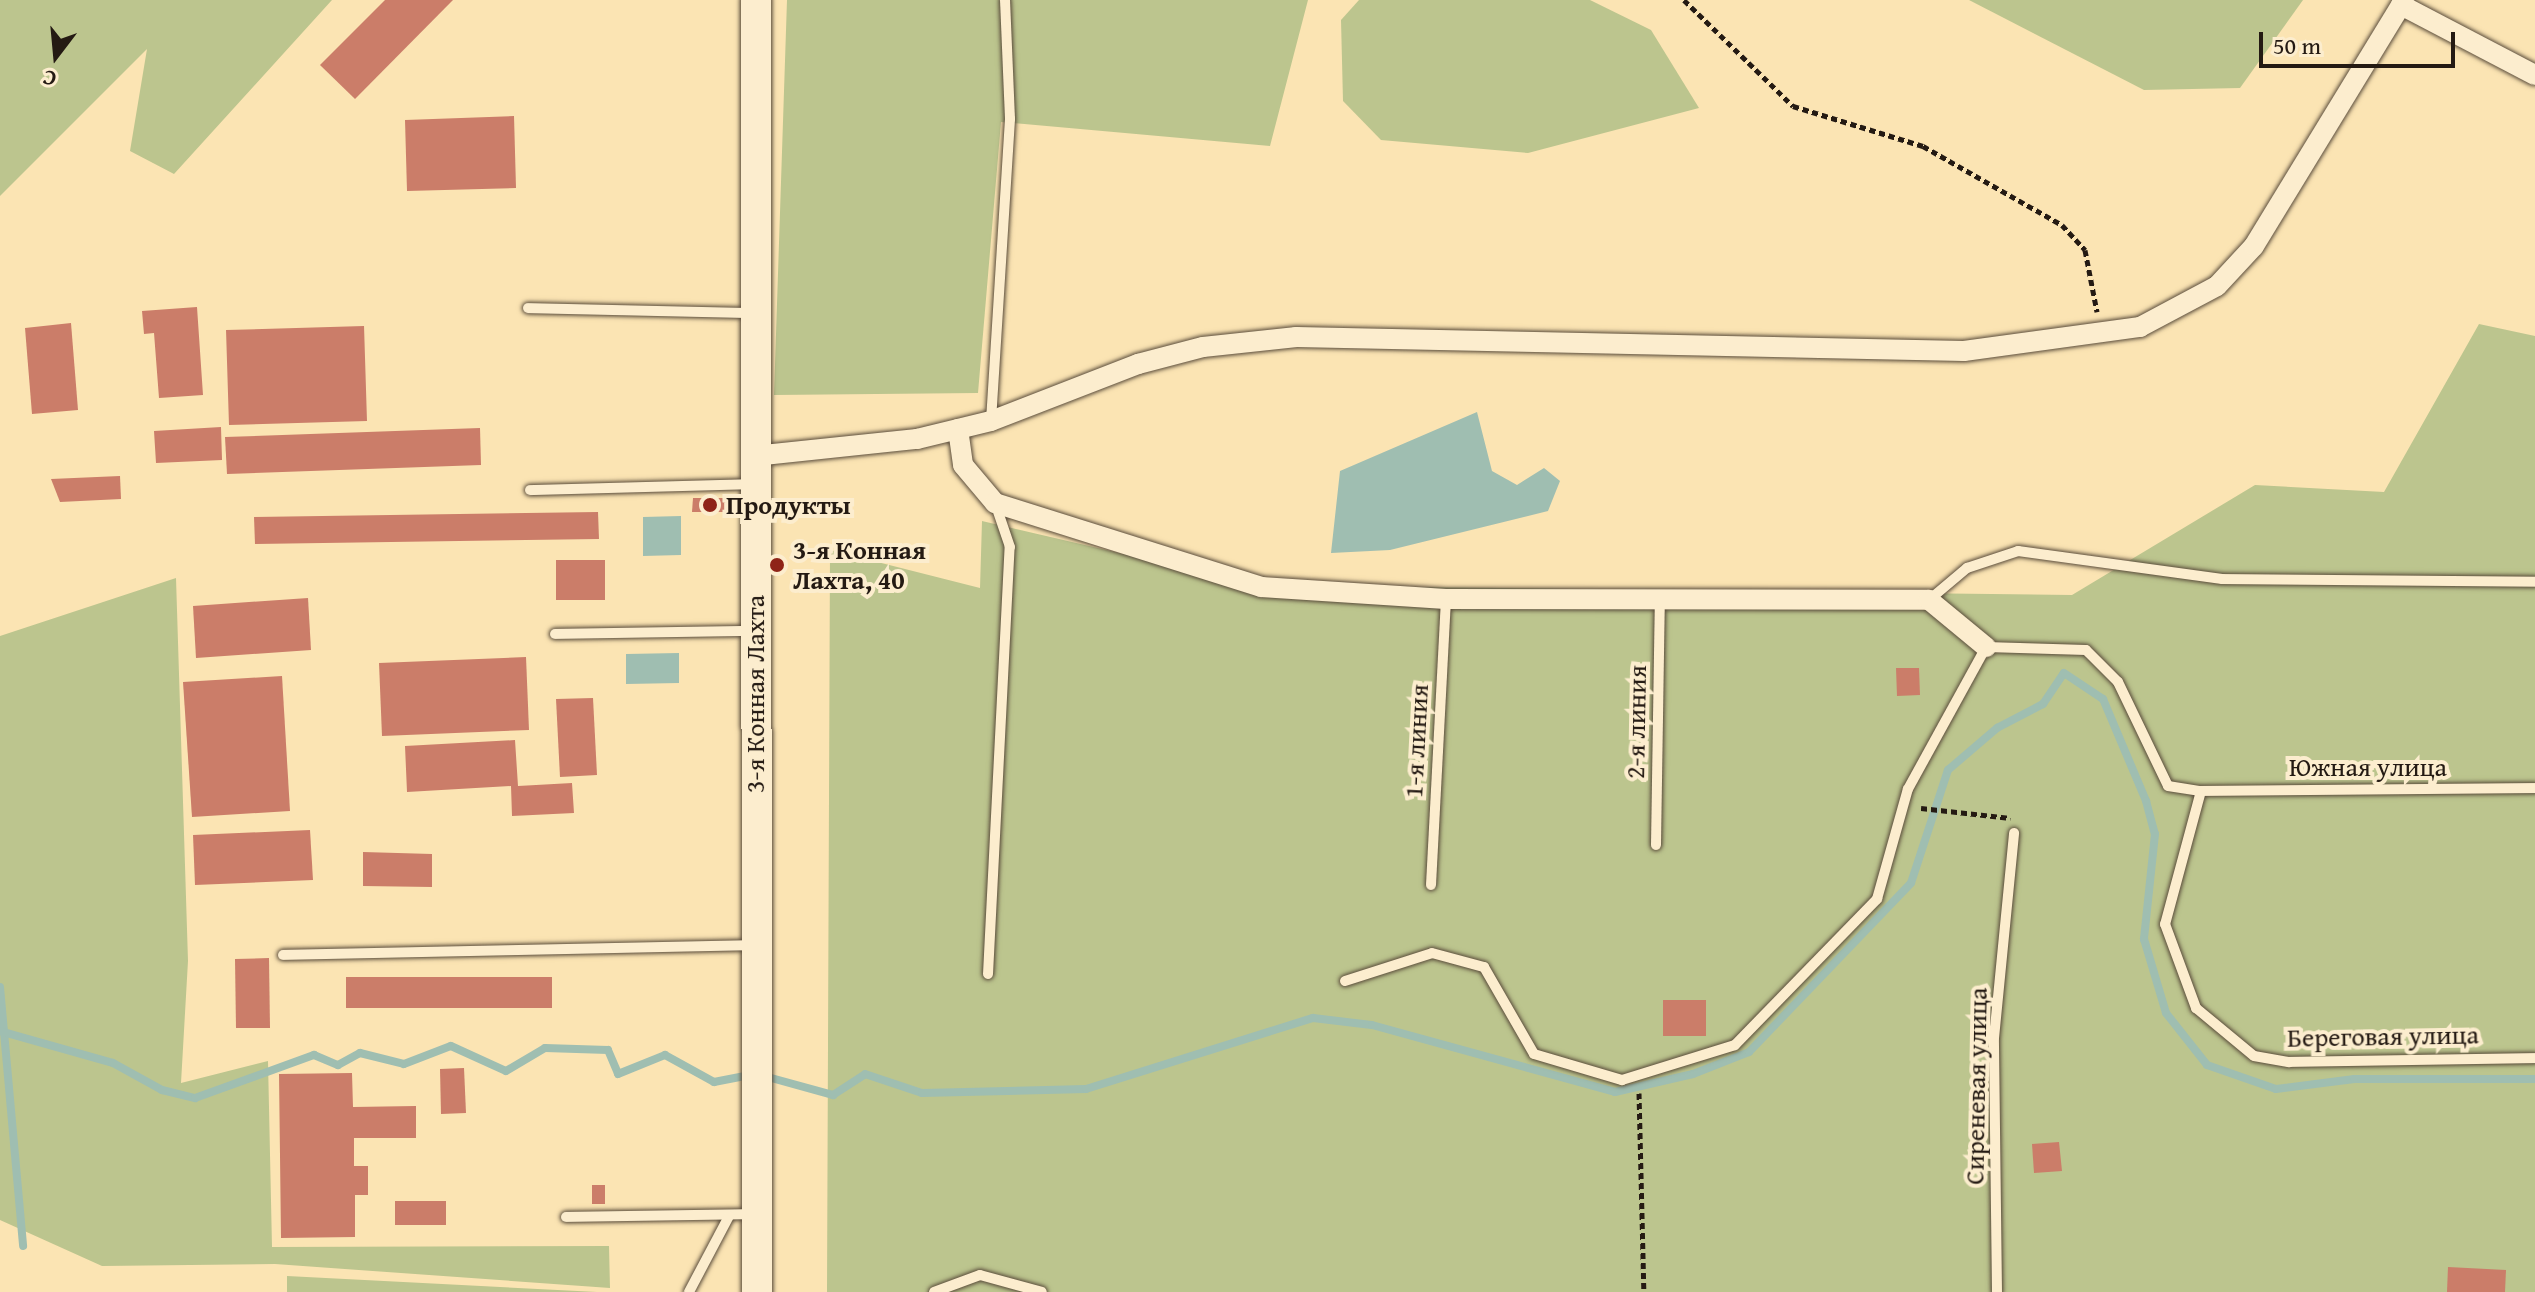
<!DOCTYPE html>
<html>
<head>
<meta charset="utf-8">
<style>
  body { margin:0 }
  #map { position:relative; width:2535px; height:1292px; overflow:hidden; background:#fbe4b3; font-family:"Gentium Book Plus",serif }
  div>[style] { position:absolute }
  .green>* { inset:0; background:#bcc58e }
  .water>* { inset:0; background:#9fbeb1 }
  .stream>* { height:8px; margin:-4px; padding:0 4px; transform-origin:4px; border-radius:4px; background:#9fbeb1 }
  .building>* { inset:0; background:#cb7d69 }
  .path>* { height:5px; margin-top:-2.5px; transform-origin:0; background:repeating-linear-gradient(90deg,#241a13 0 6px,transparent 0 10px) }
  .roads { filter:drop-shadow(0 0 2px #5a4c3b) drop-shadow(0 0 2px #5a4c3b) }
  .lane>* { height:10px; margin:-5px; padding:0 5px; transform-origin:5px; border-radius:5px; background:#fcedce }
  .street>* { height:20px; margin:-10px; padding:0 10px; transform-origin:10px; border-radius:10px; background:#fcedce }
  .secondary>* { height:30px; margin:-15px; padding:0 15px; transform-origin:15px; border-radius:15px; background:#fcedce }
  .dots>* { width:22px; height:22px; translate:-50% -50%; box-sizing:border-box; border:4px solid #fcedce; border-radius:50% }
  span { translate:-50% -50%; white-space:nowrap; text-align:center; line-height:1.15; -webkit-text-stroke:8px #fcedce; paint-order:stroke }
  .poi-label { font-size:26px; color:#241a13; font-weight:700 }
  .left { translate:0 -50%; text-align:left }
  .street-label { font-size:26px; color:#241a13 }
  .north { position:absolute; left:16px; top:16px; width:80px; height:80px; -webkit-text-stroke:6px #fcedce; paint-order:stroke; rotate:196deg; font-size:22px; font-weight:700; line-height:32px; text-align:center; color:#241a13 }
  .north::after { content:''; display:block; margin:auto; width:28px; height:36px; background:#241a13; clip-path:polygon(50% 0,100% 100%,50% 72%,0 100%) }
  .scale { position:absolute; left:2259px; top:32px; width:196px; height:36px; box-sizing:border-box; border:4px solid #241a13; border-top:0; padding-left:10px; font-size:24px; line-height:28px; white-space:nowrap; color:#241a13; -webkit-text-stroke:6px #fcedce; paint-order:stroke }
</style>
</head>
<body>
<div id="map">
  <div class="green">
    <i style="clip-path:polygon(0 0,332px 0,174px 174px,130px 151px,147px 49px,0 196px)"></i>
    <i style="clip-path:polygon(787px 0,1308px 0,1270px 146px,1001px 122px,978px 393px,774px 395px)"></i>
    <i style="clip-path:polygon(1359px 0,1590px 0,1651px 30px,1699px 108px,1528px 153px,1381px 140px,1343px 101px,1341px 20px)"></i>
    <i style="clip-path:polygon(1969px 0,2303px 0,2240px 88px,2144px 90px)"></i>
    <i style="clip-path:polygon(2479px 324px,2535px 336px,2535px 1292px,827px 1292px,830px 550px,980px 588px,982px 521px,1257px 585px,2072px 595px,2255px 485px,2384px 492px)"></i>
    <i style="clip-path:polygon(176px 578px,188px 961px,181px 1083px,268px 1061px,272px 1247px,609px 1246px,610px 1288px,275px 1264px,102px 1266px,0 1220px,0 636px)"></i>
    <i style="clip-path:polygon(287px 1276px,597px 1292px,287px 1292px)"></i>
  </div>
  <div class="water">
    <i style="clip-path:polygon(1477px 412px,1492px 471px,1517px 485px,1544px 468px,1560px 481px,1548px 511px,1390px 550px,1331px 553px,1340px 471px)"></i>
    <i style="clip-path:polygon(681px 516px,681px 555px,643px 556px,643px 517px)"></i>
    <i style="clip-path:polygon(679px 653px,679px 683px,626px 684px,626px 654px)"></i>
  </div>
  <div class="stream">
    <i style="left:0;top:987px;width:260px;rotate:84.9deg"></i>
    <i style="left:0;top:1031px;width:117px;rotate:15.8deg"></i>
    <i style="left:113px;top:1063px;width:56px;rotate:28.9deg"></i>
    <i style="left:162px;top:1090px;width:34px;rotate:14deg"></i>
    <i style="left:195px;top:1098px;width:127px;rotate:-19.9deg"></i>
    <i style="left:314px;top:1055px;width:26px;rotate:23deg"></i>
    <i style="left:338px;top:1065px;width:25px;rotate:-29deg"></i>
    <i style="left:360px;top:1053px;width:45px;rotate:14deg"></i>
    <i style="left:404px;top:1064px;width:50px;rotate:-21deg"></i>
    <i style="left:451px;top:1046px;width:60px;rotate:24.4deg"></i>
    <i style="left:506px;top:1071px;width:45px;rotate:-30.5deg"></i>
    <i style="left:545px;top:1048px;width:63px;rotate:1.8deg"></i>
    <i style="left:608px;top:1050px;width:26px;rotate:67deg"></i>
    <i style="left:618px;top:1074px;width:51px;rotate:-22deg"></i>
    <i style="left:665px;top:1055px;width:56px;rotate:28.9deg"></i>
    <i style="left:714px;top:1082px;width:38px;rotate:-11deg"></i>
    <i style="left:764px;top:1076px;width:72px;rotate:15.4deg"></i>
    <i style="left:833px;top:1095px;width:38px;rotate:-33deg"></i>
    <i style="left:865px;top:1074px;width:60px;rotate:18.4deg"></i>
    <i style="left:922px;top:1093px;width:164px;rotate:-1.4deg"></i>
    <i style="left:1086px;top:1089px;width:238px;rotate:-17.4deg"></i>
    <i style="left:1313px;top:1018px;width:59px;rotate:6.8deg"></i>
    <i style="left:1372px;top:1025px;width:252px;rotate:15.4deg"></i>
    <i style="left:1615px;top:1092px;width:80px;rotate:-13deg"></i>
    <i style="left:1693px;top:1074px;width:60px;rotate:-21.4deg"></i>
    <i style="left:1749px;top:1052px;width:234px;rotate:-46.2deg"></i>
    <i style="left:1911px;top:883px;width:119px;rotate:-71.9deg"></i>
    <i style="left:1948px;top:770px;width:65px;rotate:-40.6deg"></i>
    <i style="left:1997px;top:728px;width:52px;rotate:-27.6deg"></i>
    <i style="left:2043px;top:704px;width:37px;rotate:-56deg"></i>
    <i style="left:2064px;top:673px;width:47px;rotate:33.7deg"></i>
    <i style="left:2103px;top:699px;width:111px;rotate:67.1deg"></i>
    <i style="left:2146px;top:801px;width:34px;rotate:75deg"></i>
    <i style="left:2155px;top:834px;width:106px;rotate:96deg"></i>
    <i style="left:2144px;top:939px;width:77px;rotate:73.4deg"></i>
    <i style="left:2166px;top:1013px;width:66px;rotate:51.7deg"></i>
    <i style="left:2207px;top:1065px;width:73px;rotate:19.2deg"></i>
    <i style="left:2276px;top:1089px;width:79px;rotate:-7.3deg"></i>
    <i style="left:2354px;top:1079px;width:181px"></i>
  </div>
  <div class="building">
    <i style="clip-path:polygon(385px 0,453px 0,355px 99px,320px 65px)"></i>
    <i style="clip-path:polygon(514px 116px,516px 188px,407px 191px,405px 120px)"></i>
    <i style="clip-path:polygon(197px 307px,203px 395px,159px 398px,154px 333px,144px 334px,142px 311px)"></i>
    <i style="clip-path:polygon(71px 323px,78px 410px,32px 414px,25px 328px)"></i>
    <i style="clip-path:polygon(364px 326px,367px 421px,229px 425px,226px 330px)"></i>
    <i style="clip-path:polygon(221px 427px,222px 460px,156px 463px,154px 431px)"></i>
    <i style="clip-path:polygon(480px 428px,481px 465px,227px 474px,225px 437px)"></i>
    <i style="clip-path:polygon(120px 476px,121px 499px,60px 502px,51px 479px)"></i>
    <i style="clip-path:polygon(693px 498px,727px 498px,727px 512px,692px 512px)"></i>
    <i style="clip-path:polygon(598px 512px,599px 539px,255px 544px,254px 517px)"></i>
    <i style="clip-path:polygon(556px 560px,605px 560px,605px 600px,556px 600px)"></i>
    <i style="clip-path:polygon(308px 598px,311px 650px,196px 658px,193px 606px)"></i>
    <i style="clip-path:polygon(526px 657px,529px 730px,382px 736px,379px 663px)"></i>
    <i style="clip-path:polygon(1896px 668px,1919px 668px,1920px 695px,1897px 696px)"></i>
    <i style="clip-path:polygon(282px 676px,290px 811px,192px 817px,183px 682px)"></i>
    <i style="clip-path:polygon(593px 698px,597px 775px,560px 777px,556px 699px)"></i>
    <i style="clip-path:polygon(515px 740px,518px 786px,572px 783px,574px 813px,512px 816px,511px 786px,407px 792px,405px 746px)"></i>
    <i style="clip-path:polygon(310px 830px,313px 880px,195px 885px,193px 835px)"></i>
    <i style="clip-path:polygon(363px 852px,432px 854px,432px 887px,363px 886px)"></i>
    <i style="clip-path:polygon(269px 958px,270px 1028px,236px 1028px,235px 959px)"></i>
    <i style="clip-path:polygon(346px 977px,552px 977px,552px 1008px,346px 1008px)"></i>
    <i style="clip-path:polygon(1663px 1000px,1706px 1000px,1706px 1036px,1663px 1036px)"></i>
    <i style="clip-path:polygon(464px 1068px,466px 1113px,441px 1114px,440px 1069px)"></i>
    <i style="clip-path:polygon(352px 1073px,353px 1107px,416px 1106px,416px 1138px,354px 1138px,354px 1166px,368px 1166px,368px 1195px,355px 1195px,355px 1237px,281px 1238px,279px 1074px)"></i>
    <i style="clip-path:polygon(2059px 1142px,2062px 1171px,2034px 1173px,2032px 1144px)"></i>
    <i style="clip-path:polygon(592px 1185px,605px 1185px,605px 1204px,592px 1204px)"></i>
    <i style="clip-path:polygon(395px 1201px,446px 1201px,446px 1225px,395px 1225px)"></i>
    <i style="clip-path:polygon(2448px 1267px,2506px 1270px,2505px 1292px,2447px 1292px)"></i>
  </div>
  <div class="path">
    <i style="left:1684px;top:0;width:152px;rotate:44.2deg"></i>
    <i style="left:1793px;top:106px;width:136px;rotate:17.1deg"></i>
    <i style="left:1923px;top:146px;width:160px;rotate:29.6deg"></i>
    <i style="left:2062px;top:225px;width:34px;rotate:47deg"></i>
    <i style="left:2085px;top:250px;width:63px;rotate:79deg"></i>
    <i style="left:1921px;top:808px;width:90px;rotate:6.4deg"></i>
    <i style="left:1639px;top:1093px;width:199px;rotate:88.6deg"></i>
  </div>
  <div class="roads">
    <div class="lane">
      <i style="left:528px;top:308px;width:225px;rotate:1.3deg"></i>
      <i style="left:991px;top:421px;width:303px;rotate:-86.4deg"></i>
      <i style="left:1010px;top:119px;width:119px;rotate:-92.4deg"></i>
      <i style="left:530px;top:490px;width:222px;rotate:-1.5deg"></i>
      <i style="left:1929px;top:600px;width:50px;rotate:-40.1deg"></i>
      <i style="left:1967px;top:568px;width:54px;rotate:-18.4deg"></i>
      <i style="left:2018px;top:551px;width:206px;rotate:7.8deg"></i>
      <i style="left:2222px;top:579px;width:313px;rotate:0.5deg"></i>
      <i style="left:555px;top:634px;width:197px;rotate:-0.9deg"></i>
      <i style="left:2201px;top:791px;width:334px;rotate:-0.5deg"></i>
      <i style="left:1656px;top:845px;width:246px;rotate:-89.1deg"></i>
      <i style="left:1431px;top:885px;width:286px;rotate:-87deg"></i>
      <i style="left:283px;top:955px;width:471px;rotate:-1.2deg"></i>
      <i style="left:988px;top:974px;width:428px;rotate:-87.1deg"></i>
      <i style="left:1010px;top:547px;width:46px;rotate:-108.8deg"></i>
      <i style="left:1345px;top:981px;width:91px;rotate:-17.8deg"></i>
      <i style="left:1432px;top:953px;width:54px;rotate:15.1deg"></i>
      <i style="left:1484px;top:967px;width:100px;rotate:60.1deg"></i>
      <i style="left:1534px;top:1054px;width:92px;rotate:16.5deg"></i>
      <i style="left:1622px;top:1080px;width:118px;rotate:-17.2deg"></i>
      <i style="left:1735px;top:1045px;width:204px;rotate:-45.8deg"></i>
      <i style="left:1877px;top:899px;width:114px;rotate:-74.3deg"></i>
      <i style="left:1908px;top:789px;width:162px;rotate:-61.2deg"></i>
      <i style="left:1986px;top:647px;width:100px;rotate:1.7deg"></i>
      <i style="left:2086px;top:650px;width:45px;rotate:45deg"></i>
      <i style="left:2118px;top:682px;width:115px;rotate:64.3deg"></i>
      <i style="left:2168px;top:786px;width:33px;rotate:9deg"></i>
      <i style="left:2201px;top:791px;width:138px;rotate:105.1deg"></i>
      <i style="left:2165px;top:924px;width:90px;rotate:69.7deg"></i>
      <i style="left:2196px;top:1008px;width:75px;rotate:39.6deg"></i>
      <i style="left:2254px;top:1056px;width:36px;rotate:10deg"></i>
      <i style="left:2289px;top:1062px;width:246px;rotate:-0.9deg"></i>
      <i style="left:566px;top:1217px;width:189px;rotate:-0.9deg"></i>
      <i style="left:689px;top:1292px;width:86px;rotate:-62.2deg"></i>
      <i style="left:934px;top:1292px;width:49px;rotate:-20.3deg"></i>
      <i style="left:980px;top:1275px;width:64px;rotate:15.3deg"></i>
      <i style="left:1997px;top:1292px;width:254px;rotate:-90.7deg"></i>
      <i style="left:1994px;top:1038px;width:206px;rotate:-84.4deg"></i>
    </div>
    <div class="street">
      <i style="left:2401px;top:5px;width:151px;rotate:27.6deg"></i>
      <i style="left:958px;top:429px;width:36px;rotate:82deg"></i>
      <i style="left:963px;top:465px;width:50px;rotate:49.9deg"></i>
      <i style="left:995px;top:503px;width:279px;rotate:17.5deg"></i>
      <i style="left:1261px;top:587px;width:185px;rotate:3.7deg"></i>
      <i style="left:1446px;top:599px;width:483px;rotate:0.1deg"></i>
      <i style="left:1929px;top:600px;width:74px;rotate:39.5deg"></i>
      <i style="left:754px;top:456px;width:164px;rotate:-6deg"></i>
      <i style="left:917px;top:439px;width:76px;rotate:-13.7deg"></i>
      <i style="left:991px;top:421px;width:158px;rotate:-21.2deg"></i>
      <i style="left:1138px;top:364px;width:67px;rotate:-14.7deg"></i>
      <i style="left:1203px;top:347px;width:94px;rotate:-6.1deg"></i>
      <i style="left:1296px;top:337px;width:668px;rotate:1.2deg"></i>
      <i style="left:1964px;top:351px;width:178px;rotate:-7.8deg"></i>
      <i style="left:2140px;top:327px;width:87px;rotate:-28deg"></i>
      <i style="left:2217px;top:286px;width:54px;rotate:-47.2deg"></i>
      <i style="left:2254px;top:246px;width:288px;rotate:-58.6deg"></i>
    </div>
    <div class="secondary">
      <i style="left:756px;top:0;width:1292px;rotate:89.96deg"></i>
    </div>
  </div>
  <div class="dots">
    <i style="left:710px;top:505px;background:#8f2418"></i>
    <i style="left:777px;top:565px;background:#8f2418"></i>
  </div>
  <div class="poi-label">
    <span class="left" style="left:726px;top:505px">Продукты</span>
    <span class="left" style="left:793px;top:565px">3-я Конная<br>Лахта, 40</span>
  </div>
  <div class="street-label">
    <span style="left:755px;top:694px;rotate:-90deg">3-я Конная Лахта</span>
    <span style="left:1636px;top:722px;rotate:-89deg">2-я линия</span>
    <span style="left:1416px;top:741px;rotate:-87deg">1-я линия</span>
    <span style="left:2368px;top:767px">Южная улица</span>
    <span style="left:2383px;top:1036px;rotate:-1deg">Береговая улица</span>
    <span style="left:1976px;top:1086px;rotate:-89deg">Сиреневая улица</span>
  </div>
  <div class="north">С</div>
  <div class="scale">50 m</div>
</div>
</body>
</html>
